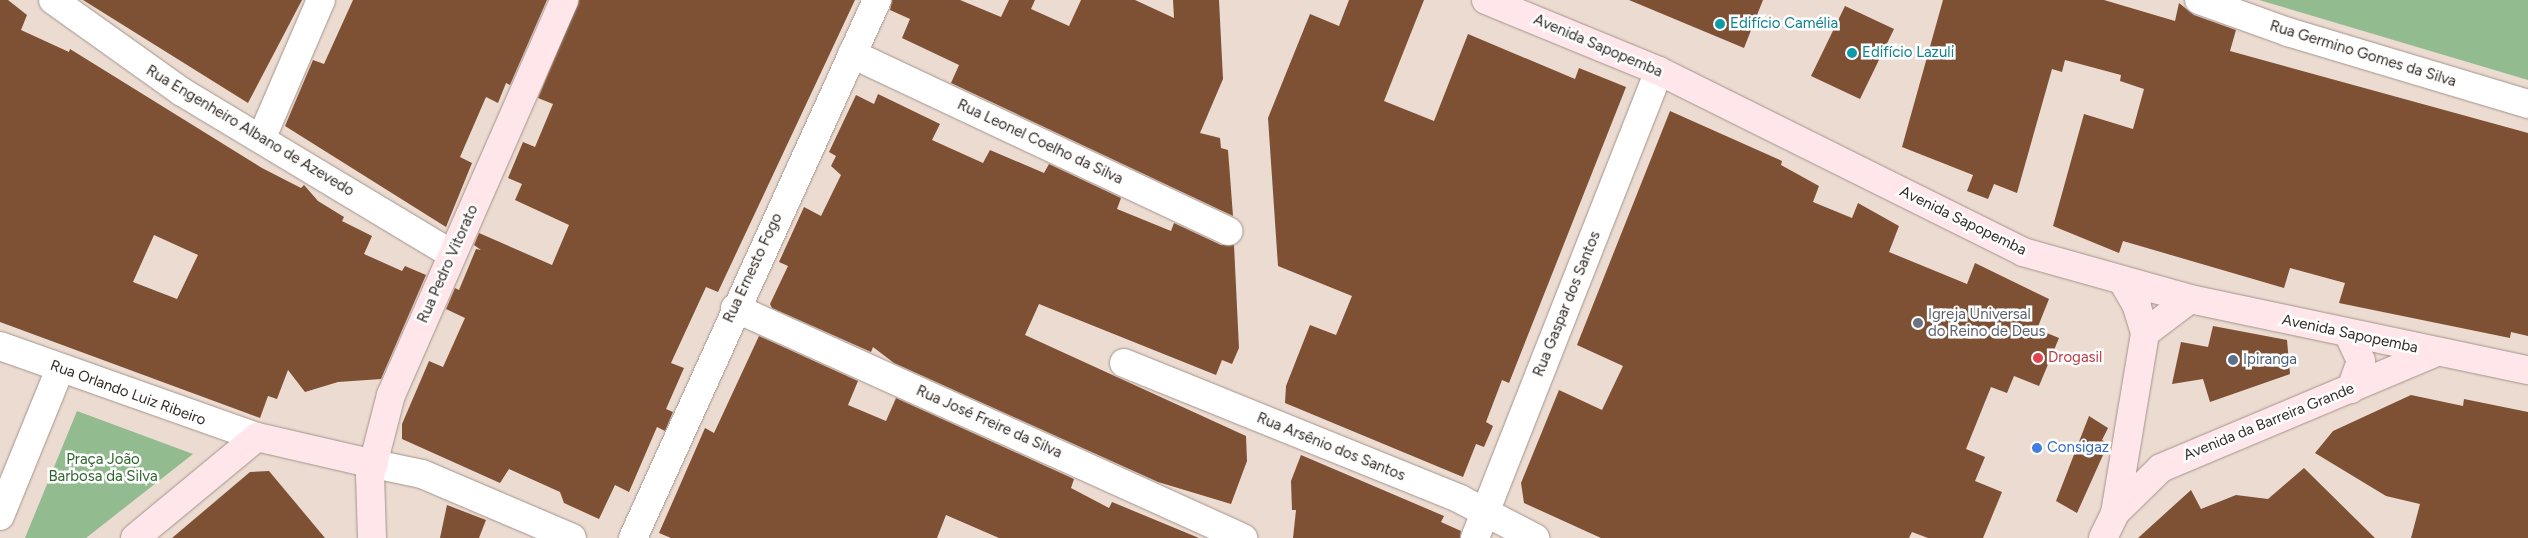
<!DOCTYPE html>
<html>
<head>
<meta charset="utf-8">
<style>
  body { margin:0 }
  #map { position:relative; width:2528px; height:538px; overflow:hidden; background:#ecdbd1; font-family:Figtree,sans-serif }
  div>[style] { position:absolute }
  .green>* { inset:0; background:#92bb8f }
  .building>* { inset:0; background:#7e5034 }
  .roads { filter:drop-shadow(0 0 1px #a3938a) drop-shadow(0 0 1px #a3938a) }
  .street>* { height:28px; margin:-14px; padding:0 14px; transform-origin:14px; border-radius:14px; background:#fff }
  .secondary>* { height:28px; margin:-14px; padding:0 14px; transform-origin:14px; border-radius:14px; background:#ffe6eb }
  .dots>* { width:14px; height:14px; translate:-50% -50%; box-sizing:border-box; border:2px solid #fff; border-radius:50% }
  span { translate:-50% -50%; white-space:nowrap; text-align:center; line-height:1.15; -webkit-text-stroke:5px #fff; paint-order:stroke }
  .culture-label { font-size:15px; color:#0d838f }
  .left { translate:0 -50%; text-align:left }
  .street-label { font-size:15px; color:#322b27 }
  .worship-label { font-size:15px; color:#5b616d }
  .health-label { font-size:15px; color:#be3a42 }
  .service-label { font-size:15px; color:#4e5e75 }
  .shop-label { font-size:15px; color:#366cbe }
  .park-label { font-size:15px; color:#2f662d }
</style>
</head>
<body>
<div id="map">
  <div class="green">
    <i style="clip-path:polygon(2259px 0,2528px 0,2528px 80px)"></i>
    <i style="clip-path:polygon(77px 411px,193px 454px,86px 538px,25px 538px)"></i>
  </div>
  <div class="building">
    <i style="clip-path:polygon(evenodd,0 0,8px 0,27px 15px,21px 30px,69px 52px,70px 49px,262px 168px,301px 188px,304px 185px,318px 201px,344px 217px,342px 221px,372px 236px,364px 254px,402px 271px,405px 266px,426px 275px,381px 379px,338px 382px,305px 392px,288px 370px,277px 399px,268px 396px,260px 418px,0 322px,0 0,154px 235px,198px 255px,177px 299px,133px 282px,154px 235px)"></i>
    <i style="clip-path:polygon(83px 0,302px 0,248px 103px)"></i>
    <i style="clip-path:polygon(353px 0,547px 0,510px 85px,506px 83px,498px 103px,486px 97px,460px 157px,472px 163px,446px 227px,285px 126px,313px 60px,324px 64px)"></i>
    <i style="clip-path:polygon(579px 0,855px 0,718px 292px,706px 287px,671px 363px,684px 368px,666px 409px,673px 412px,665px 431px,657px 427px,629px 492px,615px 485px,599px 519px,564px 503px,560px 492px,509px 469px,500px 483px,402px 439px,402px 424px,429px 361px,443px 367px,465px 318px,446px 309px,455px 288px,459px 290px,476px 249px,481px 250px,474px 245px,479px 233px,552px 265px,569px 225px,515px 200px,522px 184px,508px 178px,523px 142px,535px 147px,553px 104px,538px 98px)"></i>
    <i style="clip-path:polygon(892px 0,960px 0,1001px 17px,1009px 0,1035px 0,1031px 9px,1069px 26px,1081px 0,1135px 0,1174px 18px,1173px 0,1219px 0,1223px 79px,1200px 133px,1220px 138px,1221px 148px,1228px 150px,1233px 216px,951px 83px,959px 65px,902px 38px,910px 19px,890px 10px)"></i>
    <i style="clip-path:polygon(1349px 0,1424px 0,1384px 101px,1434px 121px,1468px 34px,1575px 79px,1579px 68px,1626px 87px,1509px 383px,1502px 380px,1486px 422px,1493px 426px,1484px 447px,1476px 444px,1463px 477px,1285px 403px,1286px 386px,1310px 325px,1336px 335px,1352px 296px,1278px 266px,1268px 118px,1310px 14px,1339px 26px)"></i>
    <i style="clip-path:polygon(1629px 0,1763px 0,1744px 48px)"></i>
    <i style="clip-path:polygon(1943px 0,2104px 0,2175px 21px,2179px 3px,2194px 15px,2236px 30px,2230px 51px,2528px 133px,2528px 336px,2511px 332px,2510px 338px,2339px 303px,2345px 283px,2290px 268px,2284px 288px,2123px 241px,2119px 253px,2053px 226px,2084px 114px,2133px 129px,2144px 89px,2120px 81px,2121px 75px,2065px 60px,2062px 72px,2052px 69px,2017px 193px,1994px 184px,1988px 199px,1967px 191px,1973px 175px,1902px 147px)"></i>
    <i style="clip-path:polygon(1845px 6px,1894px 29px,1860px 99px,1811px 76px)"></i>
    <i style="clip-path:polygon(878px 94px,940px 124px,932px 140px,983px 163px,990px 150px,1044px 173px,1049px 164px,1121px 198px,1117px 209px,1171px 231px,1174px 223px,1221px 245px,1234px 245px,1239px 348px,1232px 364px,1222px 360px,1216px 375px,1039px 304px,1025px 335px,1246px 436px,1247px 461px,1231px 504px,1158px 482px,894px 363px,873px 347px,871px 352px,772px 308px,770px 304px,788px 266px,779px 262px,804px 207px,821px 216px,841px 175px,831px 166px,836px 156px,829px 152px,856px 95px,874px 104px)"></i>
    <i style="clip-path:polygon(1670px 111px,1782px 161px,1781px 165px,1819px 186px,1813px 202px,1852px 218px,1858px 203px,1899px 226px,1889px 252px,1967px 284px,1975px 263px,2049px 299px,2037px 329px,2059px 338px,2039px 386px,2014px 376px,2007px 393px,1991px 387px,1966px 449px,1985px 457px,1975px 481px,2002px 492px,1983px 538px,1928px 538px,1912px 532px,1909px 538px,1601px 538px,1524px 503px,1521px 483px,1559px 390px,1602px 410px,1623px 366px,1577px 345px)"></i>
    <i style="clip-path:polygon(2213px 326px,2287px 340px,2290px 374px,2210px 402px,2203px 379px,2172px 384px,2181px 342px,2208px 347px)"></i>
    <i style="clip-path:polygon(759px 336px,858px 381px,848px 405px,886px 421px,896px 398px,1074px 479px,1071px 488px,1109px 508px,1112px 502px,1199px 538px,999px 538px,946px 515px,937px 538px,671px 538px,659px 533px,705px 428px,714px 433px)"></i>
    <i style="clip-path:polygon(2411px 395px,2463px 406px,2464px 399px,2528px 412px,2528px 538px,2411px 538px,2420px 504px,2386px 496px,2315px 453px,2333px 431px)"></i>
    <i style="clip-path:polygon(2089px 416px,2108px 428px,2102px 440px,2108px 444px,2077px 513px,2056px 501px)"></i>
    <i style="clip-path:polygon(1301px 455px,1444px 516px,1441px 522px,1461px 531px,1460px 538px,1293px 538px,1296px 510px,1292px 510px,1291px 481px)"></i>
    <i style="clip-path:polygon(2304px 468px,2375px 538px,2138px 538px,2191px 490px,2201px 509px,2236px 495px,2268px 499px)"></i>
    <i style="clip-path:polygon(269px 471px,325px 538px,172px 538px,250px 472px)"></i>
    <i style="clip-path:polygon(447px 505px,486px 520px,479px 538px,440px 538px)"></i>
  </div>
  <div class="roads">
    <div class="street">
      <i style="left:53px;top:0;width:158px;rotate:35.5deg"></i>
      <i style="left:182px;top:92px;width:315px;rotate:31deg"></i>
      <i style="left:2199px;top:0;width:95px;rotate:19.8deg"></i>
      <i style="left:2288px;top:32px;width:251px;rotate:16.7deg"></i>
      <i style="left:852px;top:54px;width:416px;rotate:25.2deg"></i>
      <i style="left:262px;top:137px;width:149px;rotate:-66.7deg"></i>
      <i style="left:735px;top:308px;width:558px;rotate:24.36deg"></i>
      <i style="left:0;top:346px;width:273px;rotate:19.5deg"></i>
      <i style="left:1124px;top:363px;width:362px;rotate:22deg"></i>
      <i style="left:1460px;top:499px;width:85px;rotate:27.5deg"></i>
      <i style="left:374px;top:464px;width:49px;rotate:11.8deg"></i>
      <i style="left:422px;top:474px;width:163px;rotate:23.1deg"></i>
      <i style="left:0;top:516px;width:159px;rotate:-67.8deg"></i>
      <i style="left:633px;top:538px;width:591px;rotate:-65.6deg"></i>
      <i style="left:1475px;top:538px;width:502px;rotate:-68.5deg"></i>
    </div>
    <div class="secondary">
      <i style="left:1486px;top:0;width:187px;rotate:22.3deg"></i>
      <i style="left:1659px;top:71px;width:407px;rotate:26.4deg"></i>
      <i style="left:2023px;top:252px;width:173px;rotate:15.7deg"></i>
      <i style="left:2190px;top:299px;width:345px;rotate:11.9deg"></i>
      <i style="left:2145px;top:333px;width:56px;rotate:-37.1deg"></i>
      <i style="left:2348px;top:333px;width:31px;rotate:65deg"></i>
      <i style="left:2361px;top:361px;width:30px;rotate:110deg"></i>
      <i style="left:2115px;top:513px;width:64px;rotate:-44.4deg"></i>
      <i style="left:2161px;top:468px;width:299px;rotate:-22.8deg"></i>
      <i style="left:135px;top:538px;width:158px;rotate:-39.6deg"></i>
      <i style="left:257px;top:437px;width:120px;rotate:13deg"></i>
      <i style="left:372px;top:538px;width:62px;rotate:-91.8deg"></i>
      <i style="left:370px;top:476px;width:84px;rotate:-75.5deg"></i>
      <i style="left:391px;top:395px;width:431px;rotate:-66.3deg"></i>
      <i style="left:2103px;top:538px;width:28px;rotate:-64deg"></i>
      <i style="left:2115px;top:513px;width:182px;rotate:-80.5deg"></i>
      <i style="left:2145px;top:333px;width:28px;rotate:-107deg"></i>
      <i style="left:2137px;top:306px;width:28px;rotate:-120deg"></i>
    </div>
  </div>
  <div class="dots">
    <i style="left:1720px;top:24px;background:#0f9aa8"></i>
    <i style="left:1852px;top:53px;background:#0f9aa8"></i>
    <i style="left:1918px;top:323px;background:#6b7280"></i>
    <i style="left:2038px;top:358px;background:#e0444e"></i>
    <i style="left:2233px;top:360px;background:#5c6f8a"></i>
    <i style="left:2037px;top:448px;background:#3f7fe0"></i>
  </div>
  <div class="culture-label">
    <span class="left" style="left:1730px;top:24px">Edifício Camélia</span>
    <span class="left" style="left:1862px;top:53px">Edifício Lazuli</span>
  </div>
  <div class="street-label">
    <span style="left:1598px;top:46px;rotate:23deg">Avenida Sapopemba</span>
    <span style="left:2363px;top:54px;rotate:17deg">Rua Germino Gomes da Silva</span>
    <span style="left:250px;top:131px;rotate:31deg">Rua Engenheiro Albano de Azevedo</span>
    <span style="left:1040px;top:142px;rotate:25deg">Rua Leonel Coelho da Silva</span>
    <span style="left:1963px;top:221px;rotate:26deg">Avenida Sapopemba</span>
    <span style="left:448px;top:264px;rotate:-66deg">Rua Pedro Vitorato</span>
    <span style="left:753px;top:268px;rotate:-65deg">Rua Ernesto Fogo</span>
    <span style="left:1567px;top:304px;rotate:-68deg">Rua Gaspar dos Santos</span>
    <span style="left:2350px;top:334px;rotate:12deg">Avenida Sapopemba</span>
    <span style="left:128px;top:393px;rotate:20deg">Rua Orlando Luiz Ribeiro</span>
    <span style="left:989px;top:422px;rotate:24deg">Rua José Freire da Silva</span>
    <span style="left:2269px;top:422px;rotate:-22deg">Avenida da Barreira Grande</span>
    <span style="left:1331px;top:447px;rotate:22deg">Rua Arsênio dos Santos</span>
  </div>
  <div class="worship-label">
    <span class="left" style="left:1928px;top:323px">Igreja Universal<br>do Reino de Deus</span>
  </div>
  <div class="health-label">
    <span class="left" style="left:2048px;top:358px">Drogasil</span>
  </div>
  <div class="service-label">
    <span class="left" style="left:2243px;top:360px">Ipiranga</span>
  </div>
  <div class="shop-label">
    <span class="left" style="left:2047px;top:448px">Consigaz</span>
  </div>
  <div class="park-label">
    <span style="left:103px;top:468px">Praça João<br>Barbosa da Silva</span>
  </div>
</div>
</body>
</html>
